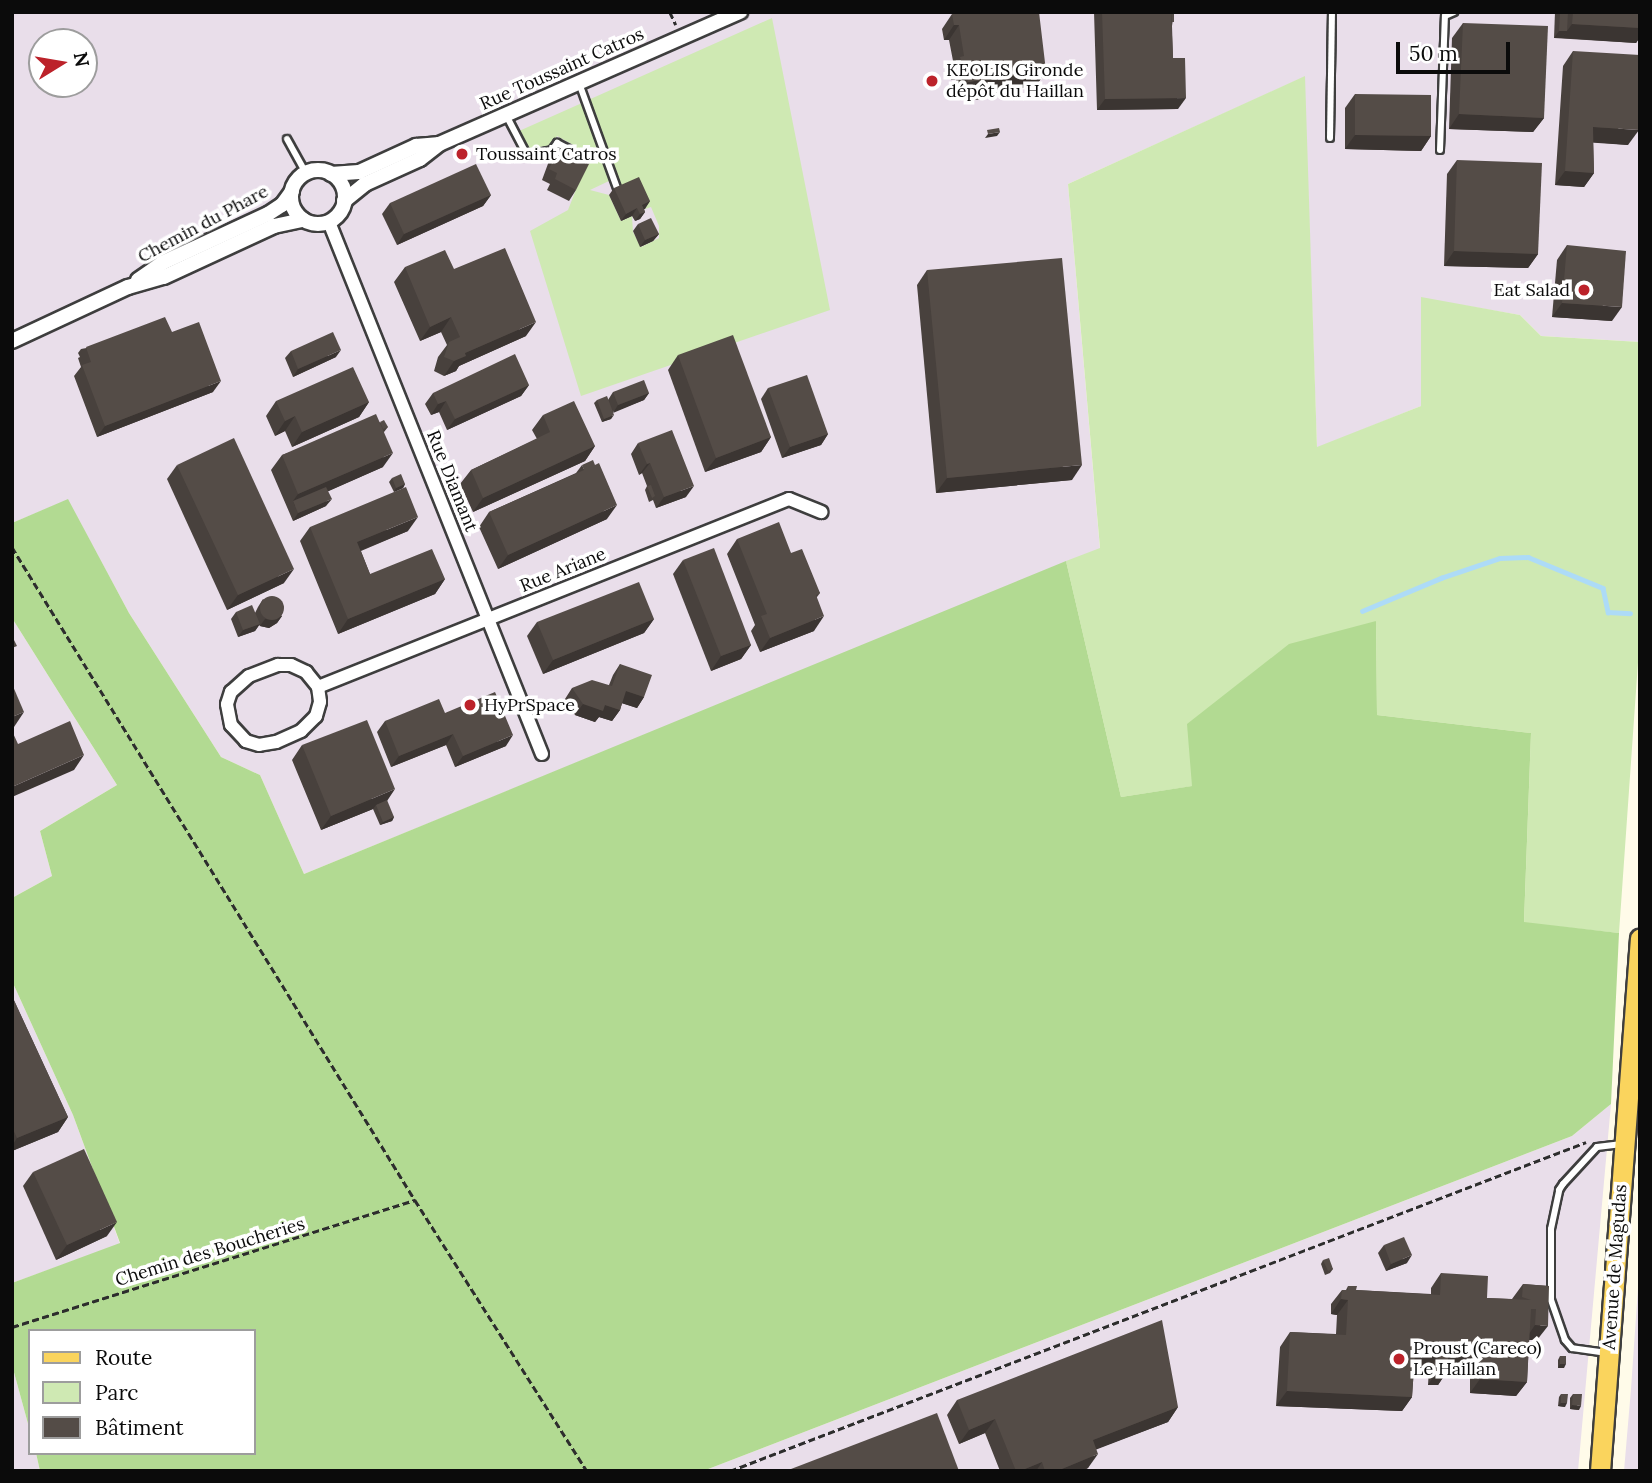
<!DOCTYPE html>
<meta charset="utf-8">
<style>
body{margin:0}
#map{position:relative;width:1652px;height:1483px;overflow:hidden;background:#fffbe9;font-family:Lora,serif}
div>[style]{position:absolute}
.industrial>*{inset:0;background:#e9deea}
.green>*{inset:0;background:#cfe9b3}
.forest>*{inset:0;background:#b2da92}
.stream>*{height:4.5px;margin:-2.25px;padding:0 2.25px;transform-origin:2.25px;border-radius:2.25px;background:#addbf7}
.path>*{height:2.5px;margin-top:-1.25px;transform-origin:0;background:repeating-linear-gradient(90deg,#2d2d2d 0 7px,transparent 0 10.5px)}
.roads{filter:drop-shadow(2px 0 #3e3e3e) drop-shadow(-2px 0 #3e3e3e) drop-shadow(0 2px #3e3e3e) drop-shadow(0 -2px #3e3e3e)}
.service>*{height:6px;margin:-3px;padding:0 3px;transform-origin:3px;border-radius:3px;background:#fff}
.minor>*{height:12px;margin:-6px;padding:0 6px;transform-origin:6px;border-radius:6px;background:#fff}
.tertiary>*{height:14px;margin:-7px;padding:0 7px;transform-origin:7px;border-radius:7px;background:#fff}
.tertiary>.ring{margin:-7px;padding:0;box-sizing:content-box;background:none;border:14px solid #fff;border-radius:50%}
.primary>*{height:19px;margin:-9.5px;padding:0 9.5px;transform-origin:9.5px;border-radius:9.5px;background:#fad45d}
.wall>*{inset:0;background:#48413d}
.shaded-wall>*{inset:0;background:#3b3532}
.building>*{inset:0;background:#544c47}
.round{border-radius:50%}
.dots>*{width:19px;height:19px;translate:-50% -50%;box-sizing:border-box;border:4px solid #fff;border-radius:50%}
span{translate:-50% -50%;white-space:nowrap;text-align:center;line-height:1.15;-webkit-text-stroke:7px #fff;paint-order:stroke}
.street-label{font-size:18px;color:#0b0b0b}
.poi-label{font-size:18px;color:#0b0b0b}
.left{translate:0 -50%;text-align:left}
.right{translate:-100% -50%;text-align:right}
.frame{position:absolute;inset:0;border:14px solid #0b0b0b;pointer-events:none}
.legend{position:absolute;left:28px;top:1329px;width:228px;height:126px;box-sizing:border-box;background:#fff;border:2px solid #9d9d9d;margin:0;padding:9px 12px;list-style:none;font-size:21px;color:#0b0b0b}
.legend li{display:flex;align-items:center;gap:14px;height:35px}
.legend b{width:35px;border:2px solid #9d9d9d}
.north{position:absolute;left:28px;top:28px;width:70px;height:70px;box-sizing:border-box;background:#fff;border:2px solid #9d9d9d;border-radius:50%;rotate:79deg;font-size:19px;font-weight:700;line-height:28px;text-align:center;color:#0b0b0b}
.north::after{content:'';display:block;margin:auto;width:24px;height:32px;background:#bc222a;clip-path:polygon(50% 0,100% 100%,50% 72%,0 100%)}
.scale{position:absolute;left:1396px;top:42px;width:114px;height:32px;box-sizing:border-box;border:4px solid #0b0b0b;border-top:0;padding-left:9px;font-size:21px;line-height:24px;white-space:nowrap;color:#0b0b0b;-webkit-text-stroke:5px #fff;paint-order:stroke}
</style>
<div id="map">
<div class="industrial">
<i style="clip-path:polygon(evenodd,12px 12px,1640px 12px,1640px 342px,1541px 336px,1520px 315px,1421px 298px,1421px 406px,1317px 448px,1304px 77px,1068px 184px,1100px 549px,304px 874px,260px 775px,221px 757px,129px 613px,68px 500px,12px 523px,12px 12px,42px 42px,84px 42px,84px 84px,42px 84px,42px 42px)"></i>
<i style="clip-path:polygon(12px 618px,117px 785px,40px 831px,52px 876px,12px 898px)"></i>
<i style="clip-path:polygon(12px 981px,73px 1115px,120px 1244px,12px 1283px)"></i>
<i style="clip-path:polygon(1611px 1104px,1578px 1471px,703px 1471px,1572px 1136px)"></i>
<i style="clip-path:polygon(1640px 1259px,1640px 1471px,1624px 1471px,1631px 1389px)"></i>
<i style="clip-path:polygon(12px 1365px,30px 1431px,30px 1453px,36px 1453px,40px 1471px,12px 1471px)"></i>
</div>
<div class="green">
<i style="clip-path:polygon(772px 18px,830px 310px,581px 396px,530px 231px,568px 210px,584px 169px,569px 161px,575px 146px,557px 136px,552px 145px,528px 149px,519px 131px,582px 103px,609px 181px,590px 190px,609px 195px,621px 221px,632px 216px,633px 232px,641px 247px,659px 238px,659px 226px,651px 207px,645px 209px,618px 191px,586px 101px)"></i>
<i style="clip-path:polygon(1305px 76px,1317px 447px,1421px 406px,1421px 297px,1520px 315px,1541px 336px,1640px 342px,1640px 634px,1619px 933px,1524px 923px,1531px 733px,1377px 715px,1376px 621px,1193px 786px,1121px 797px,1066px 561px,1100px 548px,1068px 184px)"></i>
</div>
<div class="forest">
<i style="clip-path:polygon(68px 499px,129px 613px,221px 757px,260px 775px,304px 874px,1066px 561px,1121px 797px,1192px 786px,1187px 724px,1289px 644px,1376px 621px,1377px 715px,1531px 733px,1524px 922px,1619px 933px,1611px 1104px,1572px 1136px,703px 1471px,40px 1471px,36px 1453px,254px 1453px,254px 1331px,30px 1331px,30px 1431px,12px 1365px,12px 1283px,120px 1243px,73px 1115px,12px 981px,12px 898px,52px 876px,40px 831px,117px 785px,12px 618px,12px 523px)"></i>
</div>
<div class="stream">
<i style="left:1362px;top:611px;width:86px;rotate:-22.7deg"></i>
<i style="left:1441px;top:578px;width:62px;rotate:-18.7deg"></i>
<i style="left:1500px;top:558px;width:28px;rotate:-2deg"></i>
<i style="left:1528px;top:557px;width:81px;rotate:22.5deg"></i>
<i style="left:1603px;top:588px;width:25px;rotate:78deg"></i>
<i style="left:1608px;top:612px;width:22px;rotate:3deg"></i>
</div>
<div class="path">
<i style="left:670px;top:12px;width:14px;rotate:65deg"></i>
<i style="left:12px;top:547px;width:767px;rotate:58.32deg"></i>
<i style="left:415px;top:1200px;width:321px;rotate:57.6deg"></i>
<i style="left:12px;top:1327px;width:423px;rotate:-17.5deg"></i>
<i style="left:730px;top:1471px;width:917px;rotate:-21.02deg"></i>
</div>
<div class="roads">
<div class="service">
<i style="left:579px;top:83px;width:115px;rotate:70.1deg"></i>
<i style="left:506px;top:115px;width:45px;rotate:62.3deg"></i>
<i style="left:527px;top:155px;width:25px;rotate:-11deg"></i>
<i style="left:552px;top:150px;width:9px;rotate:-54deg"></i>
<i style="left:557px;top:143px;width:13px;rotate:27deg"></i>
<i style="left:1330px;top:138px;width:126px;rotate:-89.1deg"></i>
<i style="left:287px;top:139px;width:39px;rotate:61deg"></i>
<i style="left:1440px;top:150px;width:134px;rotate:-87.9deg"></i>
<i style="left:1445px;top:16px;width:10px;rotate:-24deg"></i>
<i style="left:1607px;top:1353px;width:35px;rotate:-172deg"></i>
<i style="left:1572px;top:1348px;width:11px;rotate:-131deg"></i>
<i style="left:1565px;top:1340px;width:42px;rotate:-109.3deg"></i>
<i style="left:1551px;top:1300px;width:71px;rotate:-90deg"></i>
<i style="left:1551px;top:1229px;width:40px;rotate:-78deg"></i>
<i style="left:1559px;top:1190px;width:7px;rotate:-56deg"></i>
<i style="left:1563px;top:1184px;width:50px;rotate:-47.4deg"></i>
<i style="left:1597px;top:1147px;width:25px;rotate:-7deg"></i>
</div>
<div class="minor">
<i style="left:329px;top:222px;width:573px;rotate:68.18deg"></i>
<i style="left:318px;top:687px;width:15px;rotate:82deg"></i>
<i style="left:320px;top:702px;width:15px;rotate:106deg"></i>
<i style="left:316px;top:716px;width:21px;rotate:135deg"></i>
<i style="left:301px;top:731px;width:27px;rotate:156deg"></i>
<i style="left:276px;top:742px;width:17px;rotate:170deg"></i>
<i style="left:259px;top:745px;width:14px;rotate:-163deg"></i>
<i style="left:246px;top:741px;width:22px;rotate:-133deg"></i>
<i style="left:231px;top:725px;width:21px;rotate:-101deg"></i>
<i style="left:227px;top:704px;width:13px;rotate:-72deg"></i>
<i style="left:231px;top:692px;width:24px;rotate:-42deg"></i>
<i style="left:249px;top:676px;width:31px;rotate:-21deg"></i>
<i style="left:278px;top:665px;width:13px"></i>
<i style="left:291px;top:665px;width:17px;rotate:25deg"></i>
<i style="left:306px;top:672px;width:19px;rotate:51deg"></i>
<i style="left:318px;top:687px;width:507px;rotate:-21.76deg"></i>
<i style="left:789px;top:499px;width:35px;rotate:22deg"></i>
</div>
<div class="tertiary">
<i class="ring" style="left:291px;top:170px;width:40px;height:40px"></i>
<i style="left:331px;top:174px;width:28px;rotate:-4deg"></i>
<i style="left:359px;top:172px;width:63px;rotate:-24.5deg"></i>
<i style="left:416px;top:146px;width:21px;rotate:-5deg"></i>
<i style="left:344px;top:201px;width:27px;rotate:-39deg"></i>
<i style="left:365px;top:184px;width:60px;rotate:-24.4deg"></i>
<i style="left:420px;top:159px;width:24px;rotate:-38deg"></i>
<i style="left:439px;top:144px;width:329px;rotate:-23.7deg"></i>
<i style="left:138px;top:280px;width:29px;rotate:-35deg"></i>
<i style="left:162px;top:263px;width:117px;rotate:-24.8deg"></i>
<i style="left:268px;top:214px;width:17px;rotate:-33deg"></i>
<i style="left:282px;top:205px;width:17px;rotate:-54deg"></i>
<i style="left:12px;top:341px;width:128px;rotate:-25deg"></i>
<i style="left:128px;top:287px;width:37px;rotate:-16deg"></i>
<i style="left:164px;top:277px;width:121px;rotate:-24.9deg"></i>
<i style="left:274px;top:226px;width:30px;rotate:-12deg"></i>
</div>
<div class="primary">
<i style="left:1600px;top:1471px;width:534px;rotate:-85.71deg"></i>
</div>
</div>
<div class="wall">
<i style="clip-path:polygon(1094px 12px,1174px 12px,1172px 26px,1173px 58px,1178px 109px,1097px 110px)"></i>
<i style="clip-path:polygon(1555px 12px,1640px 12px,1640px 37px,1636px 43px,1554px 38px)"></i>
<i style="clip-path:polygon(952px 14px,1046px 71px,1036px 86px,1006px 90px,1006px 92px,1004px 96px,973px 100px,971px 95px,958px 97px,956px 79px,951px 80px,950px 72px,954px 66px,949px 40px,944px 40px,942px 29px)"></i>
<i style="clip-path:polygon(1463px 23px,1544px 118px,1533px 132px,1449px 129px,1452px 38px)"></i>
<i style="clip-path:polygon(1573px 51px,1628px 145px,1593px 142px,1594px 173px,1584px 187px,1555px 185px,1563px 66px)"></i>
<i style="clip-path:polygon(1355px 94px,1431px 136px,1421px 151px,1345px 149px,1345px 108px)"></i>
<i style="clip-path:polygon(557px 150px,576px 190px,569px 201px,547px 190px,550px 184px,542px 180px,549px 161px)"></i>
<i style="clip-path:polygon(1457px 160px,1538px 254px,1528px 268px,1444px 266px,1447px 174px)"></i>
<i style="clip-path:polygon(614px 188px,650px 201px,644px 209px,645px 212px,640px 219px,635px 221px,632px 216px,621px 221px,609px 195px)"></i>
<i style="clip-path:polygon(491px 195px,483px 206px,397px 245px,382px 214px,390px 203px)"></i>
<i style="clip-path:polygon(638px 224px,659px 234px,653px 241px,640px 247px,633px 231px)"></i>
<i style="clip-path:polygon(1567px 245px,1612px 321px,1552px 317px,1557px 260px)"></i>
<i style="clip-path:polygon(405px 267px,454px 269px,526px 336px,459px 366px,456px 371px,444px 376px,434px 371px,438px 357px,447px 345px,441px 332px,420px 341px,394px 282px)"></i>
<i style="clip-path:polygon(927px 270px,1072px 480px,936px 493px,917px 285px)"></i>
<i style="clip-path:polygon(172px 332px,213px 392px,97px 437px,74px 376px,81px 367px,78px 358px,80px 357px,78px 353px,81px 349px)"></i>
<i style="clip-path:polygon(291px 351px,336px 357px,293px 377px,285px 358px)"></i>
<i style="clip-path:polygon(678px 355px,771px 437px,761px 452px,705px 472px,668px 370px)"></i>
<i style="clip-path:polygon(529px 385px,521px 396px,447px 430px,439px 412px,431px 415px,425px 404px,433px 393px)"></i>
<i style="clip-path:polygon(768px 388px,828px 434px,821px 445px,782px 458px,761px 399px)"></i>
<i style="clip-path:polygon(613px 392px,649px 393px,644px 400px,613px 412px,611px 419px,602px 422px,594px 403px,597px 400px,608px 400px)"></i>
<i style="clip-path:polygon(276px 401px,369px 402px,359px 417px,292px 447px,285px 431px,275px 436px,266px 416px)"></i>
<i style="clip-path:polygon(543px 415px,595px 446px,585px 461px,473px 512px,460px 484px,471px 470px,537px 439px,532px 430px)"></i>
<i style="clip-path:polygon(379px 422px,388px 427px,384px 432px,383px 467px,328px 491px,326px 506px,293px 521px,271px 470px,282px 455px)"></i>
<i style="clip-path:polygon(638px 443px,686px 497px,656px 508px,653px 500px,649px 502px,645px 490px,647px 486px,642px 473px,639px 475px,631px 454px)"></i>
<i style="clip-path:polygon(177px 465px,284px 583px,227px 610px,167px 479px)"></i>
<i style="clip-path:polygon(582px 465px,607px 519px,498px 569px,479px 527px,489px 512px,576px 473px)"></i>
<i style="clip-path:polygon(392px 478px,405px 484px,403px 488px,394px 492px,389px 482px)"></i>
<i style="clip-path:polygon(310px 527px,408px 531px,361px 551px,370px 574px,445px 579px,435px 594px,338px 634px,300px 541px)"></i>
<i style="clip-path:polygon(737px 539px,791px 553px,820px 593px,817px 597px,814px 631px,760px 652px,751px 631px,755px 625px,727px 554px)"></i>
<i style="clip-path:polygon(683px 560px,751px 645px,741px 659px,711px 671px,673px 574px)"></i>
<i style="clip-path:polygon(263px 599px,282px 616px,277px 623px,269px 628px,260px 626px,259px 625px,255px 631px,238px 637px,231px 619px,236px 612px,255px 613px,258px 607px)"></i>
<i style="clip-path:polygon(654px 619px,644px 633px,543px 674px,527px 636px,537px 622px)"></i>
<i style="clip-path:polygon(620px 664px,644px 697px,637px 708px,622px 703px,620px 710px,612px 721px,599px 717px,595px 722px,575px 715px,565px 699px,572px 688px,609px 685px,613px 675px)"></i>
<i style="clip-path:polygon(445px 713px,506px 746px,455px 767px,446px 745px,391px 767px,377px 732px,385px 721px)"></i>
<i style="clip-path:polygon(302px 745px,394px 817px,392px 821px,380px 825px,373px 809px,321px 830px,292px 760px)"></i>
<i style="clip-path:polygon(12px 996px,68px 1117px,58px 1132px,12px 1151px)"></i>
<i style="clip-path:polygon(33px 1172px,107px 1236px,56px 1260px,23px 1186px)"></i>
<i style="clip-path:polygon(1384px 1245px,1407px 1263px,1386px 1271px,1378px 1253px)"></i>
<i style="clip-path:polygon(1323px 1260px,1333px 1269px,1330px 1273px,1325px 1275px,1321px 1264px)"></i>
<i style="clip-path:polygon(1441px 1273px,1487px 1298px,1512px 1299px,1523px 1284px,1549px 1286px,1537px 1340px,1529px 1340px,1527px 1382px,1516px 1396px,1470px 1393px,1470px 1371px,1448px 1370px,1438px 1385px,1428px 1385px,1429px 1369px,1414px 1368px,1412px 1397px,1402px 1411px,1276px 1406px,1280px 1347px,1290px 1332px,1336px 1334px,1337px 1315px,1331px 1314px,1331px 1304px,1342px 1290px,1346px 1290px,1348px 1286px,1356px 1290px,1431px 1294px,1431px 1288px)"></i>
<i style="clip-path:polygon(1560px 1356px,1564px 1368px,1558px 1368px,1558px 1360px)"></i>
<i style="clip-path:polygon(1561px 1394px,1565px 1407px,1558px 1406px,1559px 1397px)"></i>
<i style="clip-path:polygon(1573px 1394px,1579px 1410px,1570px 1409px,1570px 1398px)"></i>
<i style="clip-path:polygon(957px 1400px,1178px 1407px,1168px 1422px,1096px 1449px,1088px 1468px,1082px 1471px,1000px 1471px,985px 1433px,959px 1444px,947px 1415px)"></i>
</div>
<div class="shaded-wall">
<i style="clip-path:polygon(1572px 24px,1640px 28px,1640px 37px,1636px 43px,1562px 38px)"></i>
<i style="clip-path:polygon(954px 25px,959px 25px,949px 40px,944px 40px)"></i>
<i style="clip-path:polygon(1559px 31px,1567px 31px,1562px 38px,1554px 38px)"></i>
<i style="clip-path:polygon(962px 65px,966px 65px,956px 79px,951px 80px)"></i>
<i style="clip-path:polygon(1046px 71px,1036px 86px,975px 94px,974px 91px,971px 95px,958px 97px,968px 82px)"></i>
<i style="clip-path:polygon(1006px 92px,1004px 96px,973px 100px,975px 97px)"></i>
<i style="clip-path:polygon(1186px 98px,1178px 109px,1097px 110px,1105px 99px)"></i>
<i style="clip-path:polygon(1459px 114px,1544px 118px,1533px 132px,1449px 129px)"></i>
<i style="clip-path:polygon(1593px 127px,1639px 130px,1628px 145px,1583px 142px)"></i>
<i style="clip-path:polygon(1000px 132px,997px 136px,985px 138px,988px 134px)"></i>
<i style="clip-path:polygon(1355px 135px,1431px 136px,1421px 151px,1345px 149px)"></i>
<i style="clip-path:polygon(1565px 171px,1594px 173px,1584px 187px,1555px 185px)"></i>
<i style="clip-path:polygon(491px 195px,483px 206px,397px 245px,404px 234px)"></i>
<i style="clip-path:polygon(650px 201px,645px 209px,639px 211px,642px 205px)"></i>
<i style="clip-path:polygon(637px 208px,632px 216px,621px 221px,626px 214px)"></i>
<i style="clip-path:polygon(645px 212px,640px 219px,635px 221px,640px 214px)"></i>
<i style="clip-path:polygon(659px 234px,653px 241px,640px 247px,645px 240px)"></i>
<i style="clip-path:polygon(1454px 251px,1538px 254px,1528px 268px,1444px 266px)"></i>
<i style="clip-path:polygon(1562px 303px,1622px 307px,1612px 321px,1552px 317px)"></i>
<i style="clip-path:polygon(451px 317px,441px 332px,420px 341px,430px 327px)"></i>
<i style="clip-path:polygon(536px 322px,526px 336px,459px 366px,456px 371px,444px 376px,454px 361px,465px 353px)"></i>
<i style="clip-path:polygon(341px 350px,336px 357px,293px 377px,298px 369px)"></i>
<i style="clip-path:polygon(221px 381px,213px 392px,97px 437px,105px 426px)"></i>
<i style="clip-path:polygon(529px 385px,521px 396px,447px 430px,455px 419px)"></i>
<i style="clip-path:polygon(649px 393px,644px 400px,613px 413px,618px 405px)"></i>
<i style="clip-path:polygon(446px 401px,439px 412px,431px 415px,438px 404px)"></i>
<i style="clip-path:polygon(369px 402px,359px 417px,292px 447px,302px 432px)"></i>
<i style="clip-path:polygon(614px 415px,611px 419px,602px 422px,604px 419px)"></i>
<i style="clip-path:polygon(295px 416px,285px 431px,275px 436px,285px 421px)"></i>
<i style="clip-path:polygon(828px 434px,821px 445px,782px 458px,790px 447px)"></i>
<i style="clip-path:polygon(771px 437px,761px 452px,705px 472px,716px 458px)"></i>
<i style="clip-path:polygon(595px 446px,585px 461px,473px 512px,483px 498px)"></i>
<i style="clip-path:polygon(393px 453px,383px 467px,295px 506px,293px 501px,298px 494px)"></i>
<i style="clip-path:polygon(650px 463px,642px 473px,639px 475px,647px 464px)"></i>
<i style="clip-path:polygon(1082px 465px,1072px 480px,936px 493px,947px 478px)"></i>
<i style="clip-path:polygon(405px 484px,403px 488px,394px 492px,396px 488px)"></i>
<i style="clip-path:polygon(694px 486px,686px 497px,656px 508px,664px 497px)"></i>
<i style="clip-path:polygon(332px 499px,326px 506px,293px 521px,298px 513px)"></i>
<i style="clip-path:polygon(617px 505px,607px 519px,498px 569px,508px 555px)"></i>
<i style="clip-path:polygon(418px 517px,408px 531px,347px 556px,357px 542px)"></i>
<i style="clip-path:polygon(294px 569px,284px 583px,227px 610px,238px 595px)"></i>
<i style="clip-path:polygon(445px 579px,435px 594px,338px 634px,348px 619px)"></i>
<i style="clip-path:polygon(282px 616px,277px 623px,269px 628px,260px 626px,265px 619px)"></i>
<i style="clip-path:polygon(824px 616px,814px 631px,760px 652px,770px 638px)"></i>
<i style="clip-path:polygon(654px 619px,644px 633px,543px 674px,553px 660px)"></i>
<i style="clip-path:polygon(260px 624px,255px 631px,238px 637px,243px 630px)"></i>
<i style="clip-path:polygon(751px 645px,741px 659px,711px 671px,721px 656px)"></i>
<i style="clip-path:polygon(626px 691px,644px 697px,637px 708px,618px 702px)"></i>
<i style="clip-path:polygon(583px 704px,605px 705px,620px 710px,612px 721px,599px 717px,595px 722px,575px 715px)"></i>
<i style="clip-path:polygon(24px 712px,14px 727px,12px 727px,12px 717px)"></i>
<i style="clip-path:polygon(453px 734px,446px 745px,391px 767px,399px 756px)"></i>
<i style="clip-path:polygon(513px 735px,506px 746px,455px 767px,463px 756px)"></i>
<i style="clip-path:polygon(84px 755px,74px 770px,12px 797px,12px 787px)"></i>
<i style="clip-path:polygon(395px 789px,385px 804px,376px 805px,373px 809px,321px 830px,331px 816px)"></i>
<i style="clip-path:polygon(394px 817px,392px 821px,380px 825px,383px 822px)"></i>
<i style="clip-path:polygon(68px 1117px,58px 1132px,12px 1151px,12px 1146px,17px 1138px)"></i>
<i style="clip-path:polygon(117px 1222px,107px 1236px,56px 1260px,67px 1245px)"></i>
<i style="clip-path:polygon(1412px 1255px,1407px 1263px,1386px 1271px,1391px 1264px)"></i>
<i style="clip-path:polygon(1341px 1299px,1348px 1300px,1337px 1315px,1331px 1314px)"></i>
<i style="clip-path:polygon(1535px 1325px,1548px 1326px,1537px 1340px,1525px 1340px)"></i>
<i style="clip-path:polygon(1415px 1353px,1439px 1355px,1429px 1369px,1405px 1368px)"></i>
<i style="clip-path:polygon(1448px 1355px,1480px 1357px,1470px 1371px,1438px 1370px)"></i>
<i style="clip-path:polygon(1560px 1364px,1566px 1364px,1564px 1368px,1558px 1368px)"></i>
<i style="clip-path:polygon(1438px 1370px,1448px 1370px,1438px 1385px,1428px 1385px)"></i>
<i style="clip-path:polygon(1480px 1379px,1527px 1382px,1516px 1396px,1470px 1393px)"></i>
<i style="clip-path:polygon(1287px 1391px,1412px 1397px,1402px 1411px,1276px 1406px)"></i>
<i style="clip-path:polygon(1561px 1403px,1567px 1403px,1565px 1407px,1558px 1406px)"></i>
<i style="clip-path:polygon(1572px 1405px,1581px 1406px,1579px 1410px,1570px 1409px)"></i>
<i style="clip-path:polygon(1178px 1407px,1168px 1422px,1082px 1455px,1093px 1440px)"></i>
<i style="clip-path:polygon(995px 1419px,985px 1433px,959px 1444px,969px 1430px)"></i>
<i style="clip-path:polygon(1098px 1454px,1088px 1468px,1082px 1471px,1057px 1471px)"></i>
<i style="clip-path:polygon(1042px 1462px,1036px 1471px,1020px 1471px)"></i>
</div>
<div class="building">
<i style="clip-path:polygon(969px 12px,1039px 12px,1046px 71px,968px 82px,966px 65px,962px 65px,960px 57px,964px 56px,959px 25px,954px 25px,952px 14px)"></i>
<i style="clip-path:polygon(1102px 12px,1171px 12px,1173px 58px,1185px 58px,1186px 98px,1105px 99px)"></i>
<i style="clip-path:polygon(1171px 12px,1174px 12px,1174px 22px,1172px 22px)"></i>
<i style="clip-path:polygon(1560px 12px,1568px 12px,1567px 31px,1559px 31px)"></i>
<i style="clip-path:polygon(1573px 12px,1640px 12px,1640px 28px,1572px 24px)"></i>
<i style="clip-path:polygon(1463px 23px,1548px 26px,1544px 118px,1459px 114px)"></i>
<i style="clip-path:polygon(1573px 51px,1640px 55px,1640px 117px,1639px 130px,1593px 127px,1594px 173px,1565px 171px)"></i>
<i style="clip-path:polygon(1005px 87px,1006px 92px,975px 97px,974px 91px)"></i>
<i style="clip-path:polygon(1355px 94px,1431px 95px,1431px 136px,1355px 135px)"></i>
<i style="clip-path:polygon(999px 128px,1000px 132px,988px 134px,987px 130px)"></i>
<i style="clip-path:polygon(568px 145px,592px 158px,576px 190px,555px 179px,557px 173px,549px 169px,557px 150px)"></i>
<i style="clip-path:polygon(1457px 160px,1542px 163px,1538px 254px,1454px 251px)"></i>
<i style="clip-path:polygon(476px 164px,491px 195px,404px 234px,390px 203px)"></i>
<i style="clip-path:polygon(639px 177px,650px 201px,642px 205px,645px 212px,640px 214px,637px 208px,626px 214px,614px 188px)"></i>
<i style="clip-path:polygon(651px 218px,659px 234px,645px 240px,638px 224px)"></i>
<i style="clip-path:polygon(1567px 245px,1626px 251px,1622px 307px,1562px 303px)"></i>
<i style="clip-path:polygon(505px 248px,536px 322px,465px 353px,466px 356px,454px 361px,444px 357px,449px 342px,460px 337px,451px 317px,430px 327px,405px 267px,445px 250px,454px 269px)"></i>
<i style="clip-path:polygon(1062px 258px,1082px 465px,947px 478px,927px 270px)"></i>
<i style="clip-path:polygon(165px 317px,172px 332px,199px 322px,221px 381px,105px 426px,82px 365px,91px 362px,86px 347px)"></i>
<i style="clip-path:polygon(333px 332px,341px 350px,298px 369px,291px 351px)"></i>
<i style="clip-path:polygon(733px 335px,771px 437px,716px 458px,678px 355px)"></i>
<i style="clip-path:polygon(515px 354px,529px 385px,455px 419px,446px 401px,438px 404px,433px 393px)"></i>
<i style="clip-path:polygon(353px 367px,369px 402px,302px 432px,295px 416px,285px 421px,276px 401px)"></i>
<i style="clip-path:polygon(807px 375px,828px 434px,790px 447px,768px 388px)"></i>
<i style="clip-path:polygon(644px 380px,649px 393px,618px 405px,613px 392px)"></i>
<i style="clip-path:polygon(607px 396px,614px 415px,604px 419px,597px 400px)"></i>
<i style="clip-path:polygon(574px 401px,595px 446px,483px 498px,471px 470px,550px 432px,543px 415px)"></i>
<i style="clip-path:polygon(376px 414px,393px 453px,298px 494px,282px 455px)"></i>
<i style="clip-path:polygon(384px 420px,388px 427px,383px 429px,380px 422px)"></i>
<i style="clip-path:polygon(672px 430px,694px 486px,664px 497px,650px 463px,647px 464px,638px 443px)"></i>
<i style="clip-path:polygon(234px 438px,294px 569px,238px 595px,177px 465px)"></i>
<i style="clip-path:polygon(593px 460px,595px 465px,599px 463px,617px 505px,508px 555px,489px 512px,584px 470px,582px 465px)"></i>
<i style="clip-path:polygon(401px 474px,405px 484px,396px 488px,392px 478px)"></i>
<i style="clip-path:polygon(651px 485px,655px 496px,652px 498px,647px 486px)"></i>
<i style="clip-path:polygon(326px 487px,332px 499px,298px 513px,293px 501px)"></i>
<i style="clip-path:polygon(406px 487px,418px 517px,357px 542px,370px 574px,432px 549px,445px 579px,348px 619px,310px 527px)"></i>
<i style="clip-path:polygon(779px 522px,791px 553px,802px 549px,820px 593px,816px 595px,824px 616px,770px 638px,761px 616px,767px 614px,737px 539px)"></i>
<i style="clip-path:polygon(714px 548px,751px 645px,721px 656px,683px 560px)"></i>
<i style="clip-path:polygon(639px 582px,654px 619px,553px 660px,537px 622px)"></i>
<i class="round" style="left:260px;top:596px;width:24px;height:24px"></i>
<i style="clip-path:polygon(252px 605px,260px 624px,243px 630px,236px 612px)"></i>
<i style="clip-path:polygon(12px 636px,17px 646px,12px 648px)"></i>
<i style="clip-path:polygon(620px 664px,652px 675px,644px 697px,626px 691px,620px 710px,605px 705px,603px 711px,583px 704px,572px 688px,592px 680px,612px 686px)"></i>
<i style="clip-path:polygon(12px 684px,24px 712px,12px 717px)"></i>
<i style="clip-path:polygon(495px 692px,513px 735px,463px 756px,453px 734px,399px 756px,385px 721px,439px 699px,445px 713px)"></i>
<i style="clip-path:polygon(367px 720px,395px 789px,331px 816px,302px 745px)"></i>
<i style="clip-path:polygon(70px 721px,84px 755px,12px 787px,12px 731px,18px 744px)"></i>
<i style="clip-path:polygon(387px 800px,394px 817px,383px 822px,376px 805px)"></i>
<i style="clip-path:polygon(12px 996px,68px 1117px,17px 1138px,12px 1127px)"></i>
<i style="clip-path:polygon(84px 1149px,117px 1222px,67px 1245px,33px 1172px)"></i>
<i style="clip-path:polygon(1404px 1237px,1412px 1255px,1391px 1264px,1384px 1245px)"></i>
<i style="clip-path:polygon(1329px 1258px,1333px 1269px,1328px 1271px,1323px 1260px)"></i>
<i style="clip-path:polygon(1441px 1273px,1488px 1276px,1487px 1298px,1531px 1300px,1522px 1297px,1523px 1284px,1549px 1286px,1548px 1326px,1535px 1325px,1536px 1309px,1531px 1309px,1527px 1382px,1480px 1379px,1480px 1357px,1448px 1355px,1448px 1370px,1438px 1370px,1439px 1355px,1415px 1353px,1412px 1397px,1287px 1391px,1290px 1332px,1346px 1335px,1348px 1300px,1341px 1299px,1342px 1290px,1348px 1290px,1348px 1286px,1357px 1286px,1356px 1290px,1440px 1295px)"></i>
<i style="clip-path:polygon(1162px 1320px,1178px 1407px,1093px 1440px,1098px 1454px,1057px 1471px,1045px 1471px,1042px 1462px,1020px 1471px,1016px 1471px,995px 1419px,969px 1430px,957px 1400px)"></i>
<i style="clip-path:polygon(1560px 1356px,1566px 1356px,1566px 1364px,1560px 1364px)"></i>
<i style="clip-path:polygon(1561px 1394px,1568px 1394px,1567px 1403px,1561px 1403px)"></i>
<i style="clip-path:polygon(1573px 1394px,1582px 1394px,1581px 1406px,1572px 1405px)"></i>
<i style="clip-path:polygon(937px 1413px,959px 1471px,792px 1471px,791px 1469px)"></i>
</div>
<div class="dots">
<i style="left:932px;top:81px;background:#bc222a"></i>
<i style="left:462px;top:154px;background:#bc222a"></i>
<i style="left:1584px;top:290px;background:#bc222a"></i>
<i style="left:470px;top:705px;background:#bc222a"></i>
<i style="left:1399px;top:1359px;background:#bc222a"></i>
</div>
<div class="street-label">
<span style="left:562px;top:69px;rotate:-24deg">Rue Toussaint Catros</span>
<span style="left:203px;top:224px;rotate:-28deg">Chemin du Phare</span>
<span style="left:452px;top:481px;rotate:68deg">Rue Diamant</span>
<span style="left:563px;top:570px;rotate:-22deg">Rue Ariane</span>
<span style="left:210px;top:1252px;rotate:-17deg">Chemin des Boucheries</span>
<span style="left:1615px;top:1267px;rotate:-86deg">Avenue de Magudas</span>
</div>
<div class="poi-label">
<span class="left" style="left:946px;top:81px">KEOLIS Gironde<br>dépôt du Haillan</span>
<span class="left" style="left:476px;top:154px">Toussaint Catros</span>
<span class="right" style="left:1570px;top:290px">Eat Salad</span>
<span class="left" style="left:484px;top:705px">HyPrSpace</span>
<span class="left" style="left:1413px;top:1359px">Proust (Careco)<br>Le Haillan</span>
</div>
<div class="frame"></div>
<ul class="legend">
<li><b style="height:9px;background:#fad45d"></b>Route</li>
<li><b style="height:19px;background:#cfe9b3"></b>Parc</li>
<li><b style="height:19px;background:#544c47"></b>Bâtiment</li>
</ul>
<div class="north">N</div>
<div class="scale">50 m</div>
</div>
